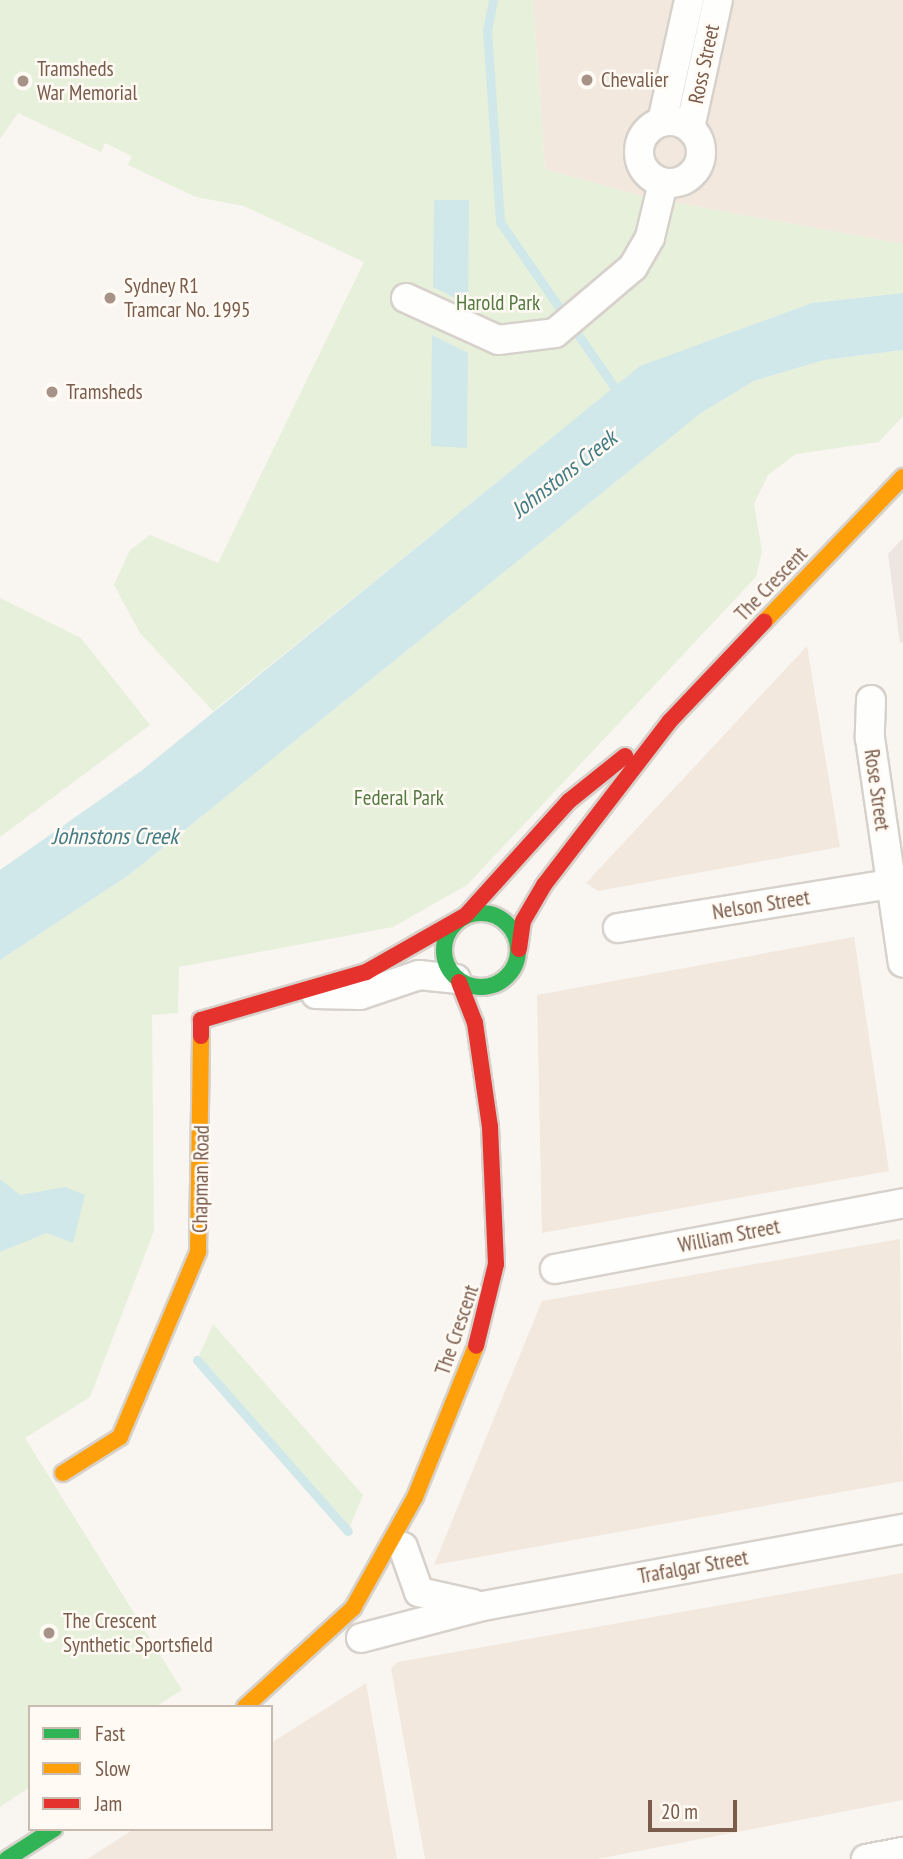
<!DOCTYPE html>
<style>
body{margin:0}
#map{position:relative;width:903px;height:1859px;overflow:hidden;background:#f9f5f0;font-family:"PT Sans Narrow",sans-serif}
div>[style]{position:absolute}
.residential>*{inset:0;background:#f2e8de}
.industrial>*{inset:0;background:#ede5e0}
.green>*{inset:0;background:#e7f0db}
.water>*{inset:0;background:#d0e8ea}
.stream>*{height:9px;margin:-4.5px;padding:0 4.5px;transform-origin:4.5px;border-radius:4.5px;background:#d0e8ea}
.roads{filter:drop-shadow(2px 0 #d7d1cb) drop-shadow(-2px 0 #d7d1cb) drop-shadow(0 2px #d7d1cb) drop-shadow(0 -2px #d7d1cb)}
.street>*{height:28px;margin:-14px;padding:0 14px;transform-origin:14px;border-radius:14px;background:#fefefd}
.street>.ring{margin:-14px;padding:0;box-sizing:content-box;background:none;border:28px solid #fefefd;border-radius:50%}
.fast>*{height:16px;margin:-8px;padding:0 8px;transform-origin:8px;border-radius:8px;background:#30b455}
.fast>.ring{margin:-8px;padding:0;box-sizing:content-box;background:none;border:16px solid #30b455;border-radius:50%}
.slow>*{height:16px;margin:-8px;padding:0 8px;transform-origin:8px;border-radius:8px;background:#ff9f0a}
.jam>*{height:16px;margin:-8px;padding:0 8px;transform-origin:8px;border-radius:8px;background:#e5322d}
.dots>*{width:19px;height:19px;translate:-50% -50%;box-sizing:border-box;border:4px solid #fffaf3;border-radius:50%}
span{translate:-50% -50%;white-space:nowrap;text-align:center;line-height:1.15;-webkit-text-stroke:5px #fffaf3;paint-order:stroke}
.street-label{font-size:21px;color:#7a5c4d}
.poi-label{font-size:21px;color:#7a5c4d}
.left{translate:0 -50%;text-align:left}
.park-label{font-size:21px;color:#537a41}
.water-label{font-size:23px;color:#437c86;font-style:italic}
.legend{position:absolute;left:28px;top:1705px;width:245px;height:126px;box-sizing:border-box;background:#fffaf3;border:2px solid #cabbb1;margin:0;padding:9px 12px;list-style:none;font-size:21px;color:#7a5c4d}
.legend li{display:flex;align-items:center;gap:14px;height:35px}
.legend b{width:35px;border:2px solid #cabbb1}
.scale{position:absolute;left:648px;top:1800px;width:89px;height:32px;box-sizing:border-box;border:4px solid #7a5c4d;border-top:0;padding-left:9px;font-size:21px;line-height:24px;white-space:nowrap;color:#7a5c4d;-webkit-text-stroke:5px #fffaf3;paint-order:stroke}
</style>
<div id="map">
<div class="residential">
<i style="clip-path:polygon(533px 0,903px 0,903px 244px,645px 197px,545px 169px)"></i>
<i style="clip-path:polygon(807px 646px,840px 847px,598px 891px,586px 883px)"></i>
<i style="clip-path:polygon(854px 937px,889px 1171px,542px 1233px,537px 995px)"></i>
<i style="clip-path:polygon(900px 1239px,903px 1481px,434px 1565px,542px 1301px)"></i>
<i style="clip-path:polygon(903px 1573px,903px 1800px,597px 1859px,425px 1859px,391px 1668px,398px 1662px)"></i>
<i style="clip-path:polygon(366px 1683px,397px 1859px,87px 1859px,134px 1829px,271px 1829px,271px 1743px)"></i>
</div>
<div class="industrial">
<i style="clip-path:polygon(903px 538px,903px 642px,900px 643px,888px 554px)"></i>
</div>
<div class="green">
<i style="clip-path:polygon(0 0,533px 0,545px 169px,645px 197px,903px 244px,903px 293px,812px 303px,641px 366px,213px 711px,140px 633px,114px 585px,130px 550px,150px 535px,218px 563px,364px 262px,244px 206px,196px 197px,128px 165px,132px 156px,105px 143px,101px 152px,18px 113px,0 139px)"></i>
<i style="clip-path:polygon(903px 350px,903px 416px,879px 442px,796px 454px,768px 475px,754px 504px,762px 551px,756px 577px,467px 885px,393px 927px,179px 967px,178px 1013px,152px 1015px,154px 1231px,90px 1397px,25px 1438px,182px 1690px,155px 1707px,30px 1707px,30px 1787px,0 1807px,0 960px,129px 875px,701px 413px,754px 381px,824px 360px)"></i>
<i style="clip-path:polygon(0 598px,81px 638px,150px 725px,0 837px)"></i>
<i style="clip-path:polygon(213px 1324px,363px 1495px,346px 1536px,196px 1363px)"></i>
</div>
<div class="water">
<i style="clip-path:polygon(434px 200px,469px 200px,468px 304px,433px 287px)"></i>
<i style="clip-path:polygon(903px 293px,903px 350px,824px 360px,754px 381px,701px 413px,129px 875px,0 960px,0 870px,141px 771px,640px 366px,812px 303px)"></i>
<i style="clip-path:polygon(432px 335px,468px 353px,467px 448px,431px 446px)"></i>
<i style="clip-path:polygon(0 1179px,20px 1195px,65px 1187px,85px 1195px,73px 1243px,47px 1233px,0 1252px)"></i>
</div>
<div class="stream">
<i style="left:493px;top:0;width:31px;rotate:101deg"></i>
<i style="left:487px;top:30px;width:192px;rotate:86.1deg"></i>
<i style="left:500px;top:222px;width:213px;rotate:55.3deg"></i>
<i style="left:197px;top:1360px;width:228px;rotate:48.6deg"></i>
</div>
<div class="roads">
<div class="street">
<i class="ring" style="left:639px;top:121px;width:34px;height:34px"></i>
<i style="left:662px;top:122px;width:125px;rotate:-77.5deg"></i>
<i style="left:690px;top:128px;width:131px;rotate:-77.7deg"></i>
<i style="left:406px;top:298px;width:101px;rotate:24.5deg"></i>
<i style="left:498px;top:340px;width:57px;rotate:-7deg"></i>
<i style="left:555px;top:333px;width:102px;rotate:-40.2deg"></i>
<i style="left:633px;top:267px;width:34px;rotate:-60deg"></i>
<i style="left:650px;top:237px;width:56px;rotate:-76.5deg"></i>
<i style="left:871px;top:700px;width:38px;rotate:92deg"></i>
<i style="left:870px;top:738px;width:227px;rotate:81.7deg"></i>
<i style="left:618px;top:928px;width:289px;rotate:-9.2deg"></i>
<i style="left:316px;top:994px;width:44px;rotate:1.3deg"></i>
<i style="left:360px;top:995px;width:62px;rotate:-18.7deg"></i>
<i style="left:419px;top:975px;width:37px;rotate:6deg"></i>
<i style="left:555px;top:1269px;width:354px;rotate:-10.7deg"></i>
<i style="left:403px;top:1547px;width:48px;rotate:70.4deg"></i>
<i style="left:419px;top:1592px;width:55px;rotate:12.5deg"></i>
<i style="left:361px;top:1638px;width:126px;rotate:-14.7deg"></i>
<i style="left:483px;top:1606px;width:427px;rotate:-10.4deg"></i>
<i style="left:866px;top:1859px;width:38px;rotate:-11deg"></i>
</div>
<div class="fast">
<i class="ring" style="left:444px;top:913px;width:58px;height:58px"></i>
<i style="left:7px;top:1859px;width:56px;rotate:-32.6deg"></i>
</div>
<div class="slow">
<i style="left:764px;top:622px;width:201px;rotate:-46.2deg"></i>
<i style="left:63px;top:1473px;width:67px;rotate:-32.3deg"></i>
<i style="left:120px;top:1437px;width:201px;rotate:-67.1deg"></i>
<i style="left:198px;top:1252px;width:216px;rotate:-89.2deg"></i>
<i style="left:245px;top:1707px;width:147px;rotate:-42.5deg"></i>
<i style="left:353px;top:1608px;width:127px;rotate:-60.8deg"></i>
<i style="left:415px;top:1497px;width:163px;rotate:-68deg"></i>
</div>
<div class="jam">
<i style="left:466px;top:915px;width:154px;rotate:-47.9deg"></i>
<i style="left:569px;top:801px;width:72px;rotate:-38.8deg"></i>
<i style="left:519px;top:949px;width:28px;rotate:-82deg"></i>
<i style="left:523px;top:921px;width:42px;rotate:-59.7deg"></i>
<i style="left:544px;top:885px;width:207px;rotate:-52.5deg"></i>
<i style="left:670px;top:721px;width:137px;rotate:-46.5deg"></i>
<i style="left:459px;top:982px;width:44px;rotate:68.7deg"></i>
<i style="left:475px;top:1023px;width:105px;rotate:81.8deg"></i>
<i style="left:490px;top:1127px;width:137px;rotate:87.5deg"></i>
<i style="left:496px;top:1264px;width:84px;rotate:103.7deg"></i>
<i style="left:201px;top:1036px;width:16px;rotate:-90deg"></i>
<i style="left:201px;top:1020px;width:172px;rotate:-16.2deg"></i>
<i style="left:366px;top:972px;width:112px;rotate:-29.6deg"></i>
</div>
</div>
<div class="dots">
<i style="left:587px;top:80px;background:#a69286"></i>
<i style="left:23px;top:81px;background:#a69286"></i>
<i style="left:110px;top:298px;background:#a69286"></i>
<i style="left:52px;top:392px;background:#a69286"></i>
<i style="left:49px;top:1633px;background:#a69286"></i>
</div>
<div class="street-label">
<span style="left:704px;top:64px;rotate:-78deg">Ross Street</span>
<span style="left:771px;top:584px;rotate:-46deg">The Crescent</span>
<span style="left:877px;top:790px;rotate:82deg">Rose Street</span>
<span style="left:761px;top:905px;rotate:-9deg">Nelson Street</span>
<span style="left:201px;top:1179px;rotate:-89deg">Chapman Road</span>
<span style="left:729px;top:1236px;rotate:-11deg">William Street</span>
<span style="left:457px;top:1330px;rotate:-71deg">The Crescent</span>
<span style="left:693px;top:1567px;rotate:-10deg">Trafalgar Street</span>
</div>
<div class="poi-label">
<span class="left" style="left:37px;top:81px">Tramsheds<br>War Memorial</span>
<span class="left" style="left:601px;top:80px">Chevalier</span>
<span class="left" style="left:124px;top:298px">Sydney R1<br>Tramcar No. 1995</span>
<span class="left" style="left:66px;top:392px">Tramsheds</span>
<span class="left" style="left:63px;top:1633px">The Crescent<br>Synthetic Sportsfield</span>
</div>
<div class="park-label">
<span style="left:498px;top:303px">Harold Park</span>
<span style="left:399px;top:798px">Federal Park</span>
</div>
<div class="water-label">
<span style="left:564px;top:474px;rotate:-38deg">Johnstons Creek</span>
<span style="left:115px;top:836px">Johnstons Creek</span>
</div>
<ul class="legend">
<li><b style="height:9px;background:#30b455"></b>Fast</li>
<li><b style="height:9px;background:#ff9f0a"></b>Slow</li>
<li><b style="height:9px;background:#e5322d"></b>Jam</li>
</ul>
<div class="scale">20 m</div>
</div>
